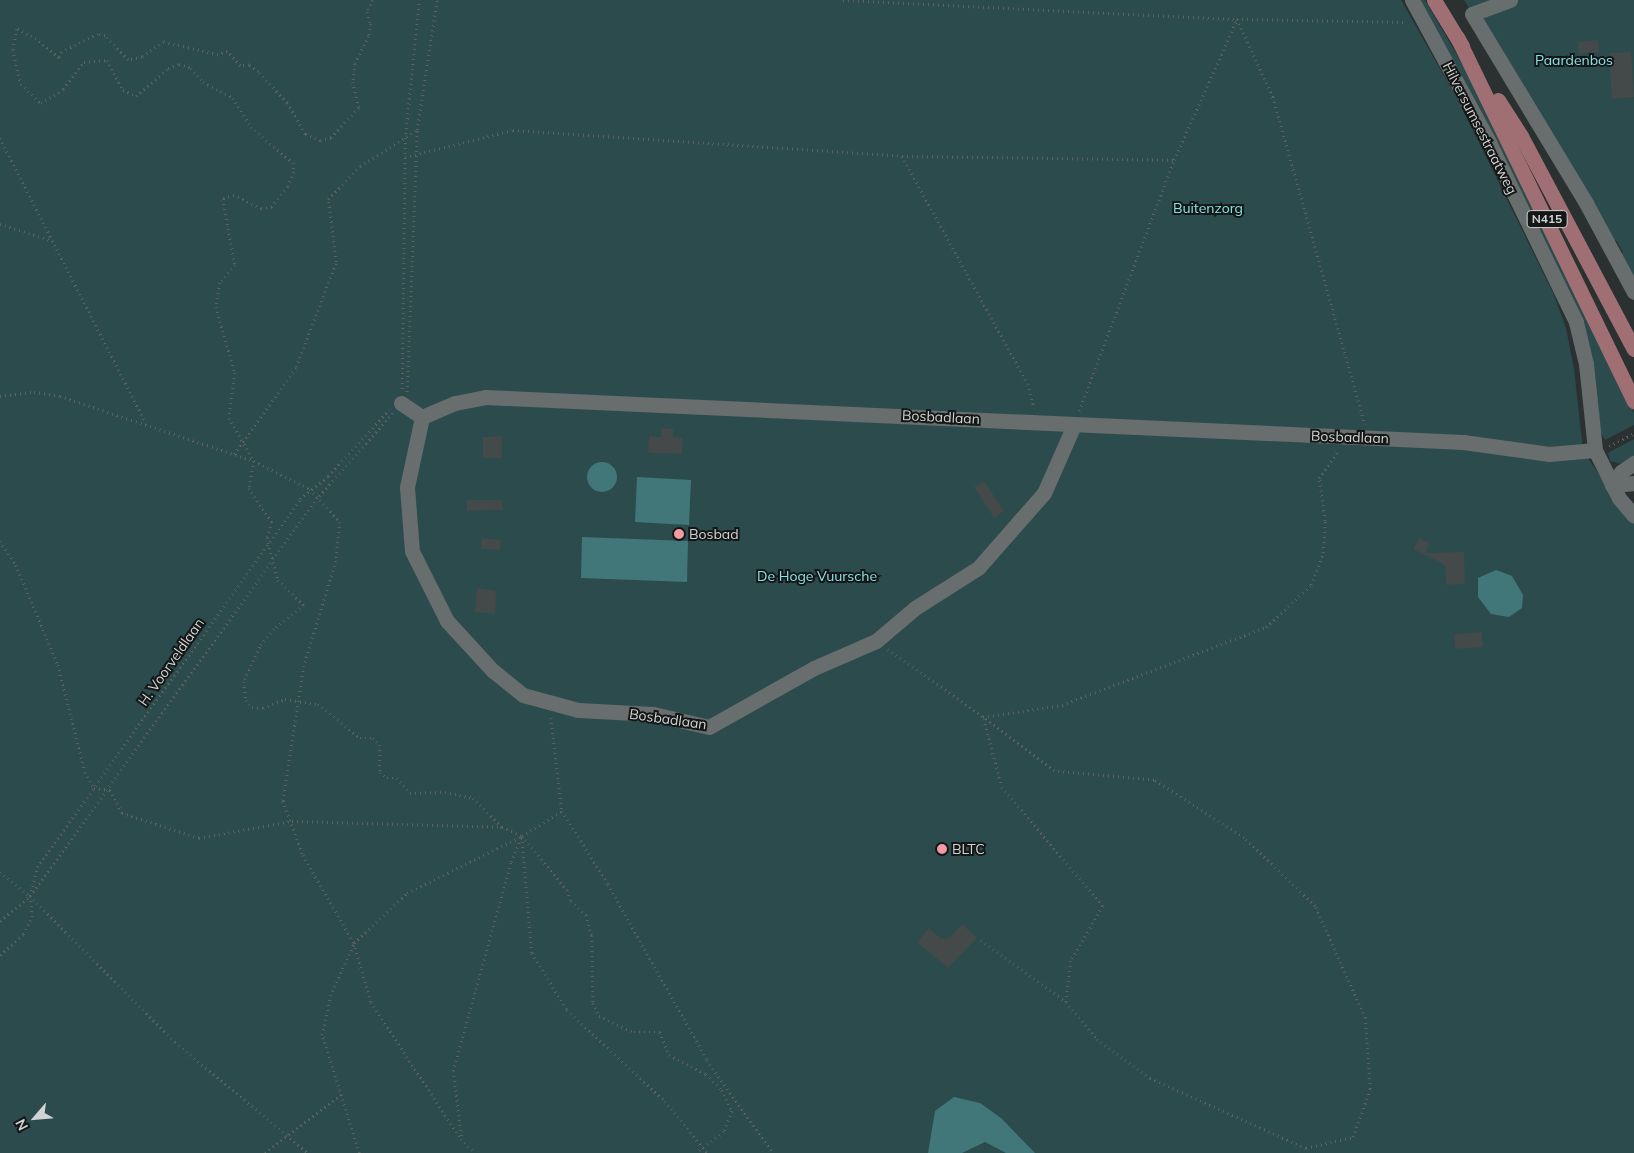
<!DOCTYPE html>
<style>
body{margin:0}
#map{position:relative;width:1634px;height:1153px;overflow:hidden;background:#2b3030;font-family:Mulish,sans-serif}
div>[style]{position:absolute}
.green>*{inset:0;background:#2c4b4d}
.water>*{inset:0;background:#42777a}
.round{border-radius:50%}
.building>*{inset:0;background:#444949}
.path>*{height:2.5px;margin-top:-1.25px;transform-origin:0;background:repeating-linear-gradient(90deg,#5d6161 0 1px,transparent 0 5px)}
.minor>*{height:15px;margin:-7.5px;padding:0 7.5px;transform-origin:7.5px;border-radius:7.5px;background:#686d6d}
.major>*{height:15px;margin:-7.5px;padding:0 7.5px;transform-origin:7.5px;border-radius:7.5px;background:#a06f74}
.dots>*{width:14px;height:14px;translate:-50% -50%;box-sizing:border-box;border:2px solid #151717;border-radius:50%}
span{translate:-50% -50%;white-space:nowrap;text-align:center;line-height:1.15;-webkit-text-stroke:4px #151717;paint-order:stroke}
.shield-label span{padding:1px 4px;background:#151717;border:1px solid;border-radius:4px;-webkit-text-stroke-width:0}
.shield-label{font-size:12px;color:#d0d3d3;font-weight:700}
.park-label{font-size:14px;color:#88e3e8}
.street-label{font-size:14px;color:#d0d3d3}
.poi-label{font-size:14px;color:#d0d3d3}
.left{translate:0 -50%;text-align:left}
.north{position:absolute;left:10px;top:1093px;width:50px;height:50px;-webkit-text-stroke:4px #151717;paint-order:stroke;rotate:243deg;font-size:14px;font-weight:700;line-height:20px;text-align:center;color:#d0d3d3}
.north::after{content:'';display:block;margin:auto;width:18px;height:22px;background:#d0d3d3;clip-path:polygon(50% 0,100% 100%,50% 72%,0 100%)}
</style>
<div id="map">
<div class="green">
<i style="clip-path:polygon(0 0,1401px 0,1460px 104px,1554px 295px,1566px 328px,1574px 369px,1583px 450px,1618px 504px,1634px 522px,1634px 1153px,0 1153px)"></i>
<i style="clip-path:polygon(1418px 0,1425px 0,1478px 91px,1634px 413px,1634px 425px,1605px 440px,1601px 433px,1593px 373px)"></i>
<i style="clip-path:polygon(1464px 0,1634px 0,1634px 281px,1619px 255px,1623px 252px,1616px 240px,1613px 242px)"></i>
<i style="clip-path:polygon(1634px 439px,1634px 456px,1622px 464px,1610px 461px,1608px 453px)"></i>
</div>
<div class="water">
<i class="round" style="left:587px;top:462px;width:30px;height:30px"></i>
<i style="clip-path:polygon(637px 477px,691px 480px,689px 525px,635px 522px)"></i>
<i style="clip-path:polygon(582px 537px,688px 541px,687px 582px,581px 578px)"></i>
<i style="clip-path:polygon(1496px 570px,1512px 576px,1523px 595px,1522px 608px,1509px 617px,1491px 614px,1478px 597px,1478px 578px)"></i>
<i style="clip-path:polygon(954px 1097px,980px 1103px,1001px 1118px,1035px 1153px,1006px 1153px,985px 1142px,962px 1153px,928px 1153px,935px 1111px)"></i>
</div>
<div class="building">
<i style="clip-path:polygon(1598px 40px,1599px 52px,1579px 54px,1578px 42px)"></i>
<i style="clip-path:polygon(1631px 52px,1634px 97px,1612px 99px,1609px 53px)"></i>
<i style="clip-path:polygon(661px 428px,673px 429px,673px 437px,683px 438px,682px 454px,648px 453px,649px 436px,661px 437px)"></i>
<i style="clip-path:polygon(502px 436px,502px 458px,483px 458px,483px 437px)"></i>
<i style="clip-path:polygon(984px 481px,1004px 511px,994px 518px,974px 487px)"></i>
<i style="clip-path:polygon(467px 500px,502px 500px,503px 510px,467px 511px)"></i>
<i style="clip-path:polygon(482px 538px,501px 540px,500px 550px,481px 549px)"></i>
<i style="clip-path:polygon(1419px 538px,1430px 543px,1425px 553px,1464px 552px,1465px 584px,1446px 585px,1445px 565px,1413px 549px)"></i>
<i style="clip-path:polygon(477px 588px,496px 591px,495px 614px,475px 612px)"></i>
<i style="clip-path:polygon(1482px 632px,1483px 647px,1455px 649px,1454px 634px)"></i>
<i style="clip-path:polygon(962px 924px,977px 938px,948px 968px,917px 942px,929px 928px,941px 939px,950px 938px)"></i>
</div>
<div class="path">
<i style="left:373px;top:0;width:13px;rotate:117deg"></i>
<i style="left:367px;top:12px;width:13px;rotate:72deg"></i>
<i style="left:371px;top:24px;width:12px;rotate:99deg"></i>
<i style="left:369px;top:36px;width:31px;rotate:117deg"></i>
<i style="left:355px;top:64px;width:18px;rotate:96deg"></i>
<i style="left:353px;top:82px;width:27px;rotate:77deg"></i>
<i style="left:359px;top:108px;width:41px;rotate:133deg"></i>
<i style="left:331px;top:138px;width:11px;rotate:165deg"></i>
<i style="left:320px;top:141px;width:17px;rotate:-155deg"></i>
<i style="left:305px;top:134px;width:36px;rotate:-120deg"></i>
<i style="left:287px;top:103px;width:42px;rotate:-133.1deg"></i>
<i style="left:258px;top:72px;width:11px;rotate:-142deg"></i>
<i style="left:249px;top:65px;width:9px;rotate:174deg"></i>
<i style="left:240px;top:66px;width:20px;rotate:-131deg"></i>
<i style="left:227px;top:51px;width:10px;rotate:156deg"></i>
<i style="left:218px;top:55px;width:56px;rotate:-166.5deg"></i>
<i style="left:164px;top:42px;width:27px;rotate:146deg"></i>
<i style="left:142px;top:57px;width:14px;rotate:168deg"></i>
<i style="left:128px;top:60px;width:33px;rotate:-134deg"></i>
<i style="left:105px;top:36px;width:7px;rotate:-164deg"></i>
<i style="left:98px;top:34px;width:40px;rotate:153.4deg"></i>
<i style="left:62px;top:52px;width:7px;rotate:117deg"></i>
<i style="left:59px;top:58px;width:30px;rotate:-140deg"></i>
<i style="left:36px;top:39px;width:21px;rotate:-152deg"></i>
<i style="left:17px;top:29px;width:21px;rotate:101deg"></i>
<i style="left:13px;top:50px;width:35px;rotate:77deg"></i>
<i style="left:21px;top:84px;width:28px;rotate:44deg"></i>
<i style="left:41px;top:103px;width:26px;rotate:-32deg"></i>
<i style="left:63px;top:89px;width:34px;rotate:-52deg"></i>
<i style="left:84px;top:62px;width:23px;rotate:-5deg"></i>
<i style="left:107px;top:60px;width:34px;rotate:62deg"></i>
<i style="left:123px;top:90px;width:14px;rotate:25deg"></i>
<i style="left:136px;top:96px;width:43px;rotate:-41.2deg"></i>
<i style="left:168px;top:68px;width:12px;rotate:-20deg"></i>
<i style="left:179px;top:64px;width:13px;rotate:18deg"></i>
<i style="left:191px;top:68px;width:18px;rotate:49deg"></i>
<i style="left:203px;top:82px;width:34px;rotate:28deg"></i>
<i style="left:233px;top:98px;width:34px;rotate:58deg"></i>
<i style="left:251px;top:127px;width:55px;rotate:40.6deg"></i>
<i style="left:293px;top:163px;width:9px;rotate:84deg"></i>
<i style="left:294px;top:172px;width:16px;rotate:112deg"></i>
<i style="left:288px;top:187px;width:26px;rotate:129deg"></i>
<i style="left:272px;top:207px;width:11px;rotate:170deg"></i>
<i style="left:261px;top:209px;width:30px;rotate:-153deg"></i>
<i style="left:234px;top:195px;width:12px;rotate:160deg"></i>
<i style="left:223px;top:199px;width:67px;rotate:79.7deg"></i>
<i style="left:235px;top:265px;width:23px;rotate:130deg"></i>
<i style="left:220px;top:283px;width:24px;rotate:99deg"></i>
<i style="left:216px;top:307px;width:69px;rotate:73.9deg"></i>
<i style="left:235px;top:373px;width:45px;rotate:97.6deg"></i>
<i style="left:229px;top:418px;width:50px;rotate:59.8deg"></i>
<i style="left:254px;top:461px;width:27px;rotate:100deg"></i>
<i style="left:249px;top:488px;width:41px;rotate:55.9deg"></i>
<i style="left:272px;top:522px;width:17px;rotate:107deg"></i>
<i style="left:267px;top:538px;width:43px;rotate:75.3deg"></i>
<i style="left:278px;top:580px;width:36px;rotate:44deg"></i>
<i style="left:304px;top:605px;width:38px;rotate:141deg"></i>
<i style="left:274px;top:629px;width:23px;rotate:128deg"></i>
<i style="left:260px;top:647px;width:38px;rotate:115deg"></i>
<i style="left:244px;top:682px;width:18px;rotate:84deg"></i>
<i style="left:246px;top:700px;width:9px;rotate:49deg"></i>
<i style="left:252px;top:707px;width:11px;rotate:5deg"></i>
<i style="left:263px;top:708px;width:24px;rotate:-22deg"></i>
<i style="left:285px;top:699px;width:33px;rotate:9deg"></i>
<i style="left:318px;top:704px;width:54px;rotate:39deg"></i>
<i style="left:360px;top:738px;width:13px"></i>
<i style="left:373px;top:738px;width:10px;rotate:45deg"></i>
<i style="left:380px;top:745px;width:27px;rotate:90deg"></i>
<i style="left:380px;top:772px;width:9px;rotate:41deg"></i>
<i style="left:387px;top:778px;width:10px"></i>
<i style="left:397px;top:778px;width:20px;rotate:49deg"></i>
<i style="left:410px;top:793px;width:35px;rotate:-2deg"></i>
<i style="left:445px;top:792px;width:29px;rotate:12deg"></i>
<i style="left:473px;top:798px;width:41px;rotate:45deg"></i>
<i style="left:502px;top:827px;width:22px;rotate:24deg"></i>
<i style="left:522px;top:836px;width:70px;rotate:50.2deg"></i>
<i style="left:567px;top:890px;width:12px;rotate:70deg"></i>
<i style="left:571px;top:901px;width:21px;rotate:43deg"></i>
<i style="left:586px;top:915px;width:22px;rotate:74deg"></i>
<i style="left:592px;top:936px;width:67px;rotate:89.1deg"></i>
<i style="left:593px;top:1003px;width:14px;rotate:65deg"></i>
<i style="left:599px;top:1016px;width:38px;rotate:25deg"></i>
<i style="left:634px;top:1032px;width:26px"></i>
<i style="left:660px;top:1032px;width:25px;rotate:69deg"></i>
<i style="left:669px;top:1055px;width:42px;rotate:27.2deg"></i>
<i style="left:706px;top:1074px;width:23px;rotate:45deg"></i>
<i style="left:722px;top:1090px;width:23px;rotate:65deg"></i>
<i style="left:732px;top:1111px;width:22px;rotate:111deg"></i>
<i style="left:724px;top:1132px;width:35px;rotate:143deg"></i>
<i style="left:843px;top:0;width:394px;rotate:2.8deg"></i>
<i style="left:1237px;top:19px;width:170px;rotate:1deg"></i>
<i style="left:1237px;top:19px;width:86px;rotate:65.2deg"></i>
<i style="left:1273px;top:97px;width:340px;rotate:74.3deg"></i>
<i style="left:0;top:138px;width:320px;rotate:62.9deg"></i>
<i style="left:902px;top:156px;width:260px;rotate:61.1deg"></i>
<i style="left:1028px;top:384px;width:25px;rotate:76deg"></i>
<i style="left:405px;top:157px;width:111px;rotate:-14deg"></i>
<i style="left:513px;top:130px;width:390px;rotate:3.8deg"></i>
<i style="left:902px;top:156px;width:272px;rotate:0.8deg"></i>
<i style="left:0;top:224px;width:56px;rotate:17.8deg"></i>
<i style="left:402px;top:389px;width:250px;rotate:-89.3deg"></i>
<i style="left:405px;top:139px;width:140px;rotate:-84.2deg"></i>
<i style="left:407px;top:392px;width:262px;rotate:-87.8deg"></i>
<i style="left:417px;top:130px;width:132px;rotate:-81.3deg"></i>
<i style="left:0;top:396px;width:34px;rotate:-7deg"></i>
<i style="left:34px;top:392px;width:26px;rotate:9deg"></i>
<i style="left:60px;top:396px;width:205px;rotate:18.5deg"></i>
<i style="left:254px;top:461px;width:63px;rotate:26.6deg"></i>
<i style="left:310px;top:489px;width:45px;rotate:47.7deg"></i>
<i style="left:340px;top:522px;width:39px;rotate:96deg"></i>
<i style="left:336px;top:561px;width:110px;rotate:106.9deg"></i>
<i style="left:304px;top:666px;width:137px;rotate:98.8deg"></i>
<i style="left:283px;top:801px;width:58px;rotate:69.7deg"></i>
<i style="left:303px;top:855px;width:102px;rotate:59.9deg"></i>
<i style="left:354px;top:943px;width:61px;rotate:73.9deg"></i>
<i style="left:371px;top:1002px;width:164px;rotate:56.7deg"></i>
<i style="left:461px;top:1139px;width:20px;rotate:45deg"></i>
<i style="left:1079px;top:411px;width:268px;rotate:-69.3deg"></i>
<i style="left:1174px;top:160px;width:154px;rotate:-65.9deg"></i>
<i style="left:1609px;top:446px;width:28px;rotate:-27deg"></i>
<i style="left:234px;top:454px;width:107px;rotate:-54.5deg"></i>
<i style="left:296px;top:367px;width:112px;rotate:-69.1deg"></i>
<i style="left:336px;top:262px;width:64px;rotate:-97.2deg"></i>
<i style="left:328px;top:199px;width:46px;rotate:-45.9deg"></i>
<i style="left:360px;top:166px;width:67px;rotate:-32.3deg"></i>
<i style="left:0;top:541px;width:29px;rotate:56deg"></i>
<i style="left:16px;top:565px;width:108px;rotate:67.2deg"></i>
<i style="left:58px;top:665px;width:110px;rotate:75.8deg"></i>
<i style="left:85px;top:772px;width:18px;rotate:61deg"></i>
<i style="left:94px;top:788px;width:16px;rotate:7deg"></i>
<i style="left:110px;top:790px;width:26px;rotate:62deg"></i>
<i style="left:122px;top:813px;width:81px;rotate:18deg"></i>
<i style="left:199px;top:838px;width:95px;rotate:-10.4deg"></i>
<i style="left:292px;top:821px;width:209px;rotate:1.6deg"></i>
<i style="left:888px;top:649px;width:117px;rotate:35.6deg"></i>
<i style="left:983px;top:717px;width:80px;rotate:-8.6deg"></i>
<i style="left:1062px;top:705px;width:218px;rotate:-20.9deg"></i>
<i style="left:1266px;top:627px;width:62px;rotate:-43deg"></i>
<i style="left:1311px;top:585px;width:34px;rotate:-69deg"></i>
<i style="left:1323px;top:553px;width:32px;rotate:-86deg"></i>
<i style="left:1325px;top:521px;width:43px;rotate:-97.9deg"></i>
<i style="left:1319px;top:478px;width:33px;rotate:-55deg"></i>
<i style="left:551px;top:718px;width:94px;rotate:83.3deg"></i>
<i style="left:562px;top:811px;width:86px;rotate:57.8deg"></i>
<i style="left:608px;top:884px;width:202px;rotate:60.6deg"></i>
<i style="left:707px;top:1060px;width:114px;rotate:54.6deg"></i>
<i style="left:984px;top:719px;width:70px;rotate:75.2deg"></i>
<i style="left:1002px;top:787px;width:156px;rotate:49.7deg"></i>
<i style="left:1103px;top:906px;width:64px;rotate:120.2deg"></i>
<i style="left:1071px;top:961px;width:41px;rotate:97deg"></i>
<i style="left:522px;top:837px;width:116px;rotate:85.1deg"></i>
<i style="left:532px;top:953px;width:67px;rotate:58.4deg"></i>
<i style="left:567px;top:1010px;width:134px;rotate:42.9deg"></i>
<i style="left:665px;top:1101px;width:67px;rotate:51.1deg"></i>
<i style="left:0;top:872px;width:38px;rotate:39deg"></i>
<i style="left:30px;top:896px;width:206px;rotate:45.2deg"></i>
<i style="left:175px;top:1042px;width:173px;rotate:39.8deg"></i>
<i style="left:0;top:921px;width:39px;rotate:-40deg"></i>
<i style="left:30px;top:896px;width:493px;rotate:-54.2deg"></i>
<i style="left:319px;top:496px;width:111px;rotate:-48.3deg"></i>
<i style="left:981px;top:940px;width:105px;rotate:36.1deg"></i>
<i style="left:1066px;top:1002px;width:48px;rotate:50deg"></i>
<i style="left:1097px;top:1039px;width:66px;rotate:36.3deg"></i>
<i style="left:1150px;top:1078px;width:171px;rotate:24.2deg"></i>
<i style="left:1306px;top:1148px;width:48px;rotate:-13.2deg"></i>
<i style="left:1353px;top:1137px;width:51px;rotate:-70.5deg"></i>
<i style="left:1370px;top:1089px;width:71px;rotate:-94deg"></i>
<i style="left:1365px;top:1018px;width:123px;rotate:-114.1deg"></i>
<i style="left:1315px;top:906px;width:98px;rotate:-136.2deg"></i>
<i style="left:1244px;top:838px;width:107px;rotate:-147.2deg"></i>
<i style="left:1154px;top:780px;width:100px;rotate:-174.9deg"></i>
<i style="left:1054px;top:771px;width:89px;rotate:-142.7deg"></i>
<i style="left:0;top:955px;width:31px;rotate:-42deg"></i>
<i style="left:23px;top:934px;width:19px;rotate:-62deg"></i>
<i style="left:32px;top:917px;width:21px;rotate:-95deg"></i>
<i style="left:30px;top:896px;width:30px;rotate:-76deg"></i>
<i style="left:37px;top:867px;width:452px;rotate:-54.4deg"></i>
<i style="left:300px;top:499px;width:36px;rotate:-39deg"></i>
<i style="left:328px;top:476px;width:90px;rotate:-47.3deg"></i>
<i style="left:461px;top:1136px;width:65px;rotate:-97deg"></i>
<i style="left:453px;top:1071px;width:217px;rotate:-74.5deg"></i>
<i style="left:511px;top:862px;width:27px;rotate:-68deg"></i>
<i style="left:265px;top:1153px;width:98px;rotate:-37.6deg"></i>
<i style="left:359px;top:1153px;width:124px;rotate:-107.4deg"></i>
<i style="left:322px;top:1035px;width:40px;rotate:-78deg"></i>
<i style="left:330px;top:996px;width:58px;rotate:-65.6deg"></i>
<i style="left:354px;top:943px;width:73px;rotate:-43.3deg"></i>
<i style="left:407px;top:893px;width:128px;rotate:-26.4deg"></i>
<i style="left:522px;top:836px;width:47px;rotate:-32deg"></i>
</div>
<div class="minor">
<i style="left:1412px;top:0;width:162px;rotate:61.5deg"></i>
<i style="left:1489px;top:142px;width:200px;rotate:64.2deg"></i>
<i style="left:1576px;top:322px;width:43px;rotate:76.6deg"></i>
<i style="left:1586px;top:364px;width:86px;rotate:84deg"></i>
<i style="left:1595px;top:450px;width:54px;rotate:63.4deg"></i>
<i style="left:1619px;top:498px;width:23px;rotate:50deg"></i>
<i style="left:1510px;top:0;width:40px;rotate:159.8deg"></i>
<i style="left:1472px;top:14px;width:221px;rotate:58.9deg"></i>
<i style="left:1586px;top:203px;width:101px;rotate:61.7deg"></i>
<i style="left:401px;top:403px;width:25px;rotate:34deg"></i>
<i style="left:1074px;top:425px;width:74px;rotate:113.8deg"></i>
<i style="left:1044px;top:493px;width:100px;rotate:131.3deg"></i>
<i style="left:978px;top:568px;width:75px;rotate:147.6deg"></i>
<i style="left:915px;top:608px;width:51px;rotate:139.8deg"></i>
<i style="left:876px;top:641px;width:68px;rotate:156.5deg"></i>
<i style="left:814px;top:668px;width:120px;rotate:150.7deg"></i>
<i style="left:709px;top:727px;width:57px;rotate:-166.9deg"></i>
<i style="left:653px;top:714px;width:75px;rotate:-176.9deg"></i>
<i style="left:578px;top:710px;width:57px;rotate:-164.7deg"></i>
<i style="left:523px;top:695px;width:38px;rotate:-141deg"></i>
<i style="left:493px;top:671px;width:68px;rotate:-132.6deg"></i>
<i style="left:447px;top:621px;width:78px;rotate:-116.6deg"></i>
<i style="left:412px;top:551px;width:64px;rotate:-94.5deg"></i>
<i style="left:407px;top:487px;width:72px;rotate:-77.9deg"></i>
<i style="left:422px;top:417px;width:36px;rotate:-23deg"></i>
<i style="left:455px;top:403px;width:31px;rotate:-11deg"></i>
<i style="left:485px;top:397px;width:979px;rotate:2.63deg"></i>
<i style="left:1463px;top:442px;width:87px;rotate:7.9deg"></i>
<i style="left:1549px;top:454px;width:46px;rotate:-5deg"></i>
<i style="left:1612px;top:485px;width:16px;rotate:-55deg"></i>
<i style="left:1621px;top:472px;width:16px;rotate:-35deg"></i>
<i style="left:1612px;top:485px;width:22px;rotate:-5deg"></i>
</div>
<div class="major">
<i style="left:1434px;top:0;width:54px;rotate:58.7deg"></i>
<i style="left:1457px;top:37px;width:405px;rotate:64.1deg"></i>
<i style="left:1498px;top:100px;width:43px;rotate:57.4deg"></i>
<i style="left:1521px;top:136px;width:241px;rotate:62.1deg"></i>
</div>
<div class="dots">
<i style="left:679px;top:534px;background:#f49aa2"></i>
<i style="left:942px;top:849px;background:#f49aa2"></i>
</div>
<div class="shield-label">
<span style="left:1547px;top:219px">N415</span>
</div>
<div class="park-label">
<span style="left:1574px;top:60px">Paardenbos</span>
<span style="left:1208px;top:208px">Buitenzorg</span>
<span style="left:817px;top:576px">De Hoge Vuursche</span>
</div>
<div class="street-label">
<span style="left:1480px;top:128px;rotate:63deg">Hilversumsestraatweg</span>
<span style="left:941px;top:417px;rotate:3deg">Bosbadlaan</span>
<span style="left:1350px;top:437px;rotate:2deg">Bosbadlaan</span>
<span style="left:171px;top:662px;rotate:-55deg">H. Voorveldlaan</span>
<span style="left:668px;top:719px;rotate:8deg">Bosbadlaan</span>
</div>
<div class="poi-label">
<span class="left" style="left:689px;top:534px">Bosbad</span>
<span class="left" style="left:952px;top:849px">BLTC</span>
</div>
<div class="north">N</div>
</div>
